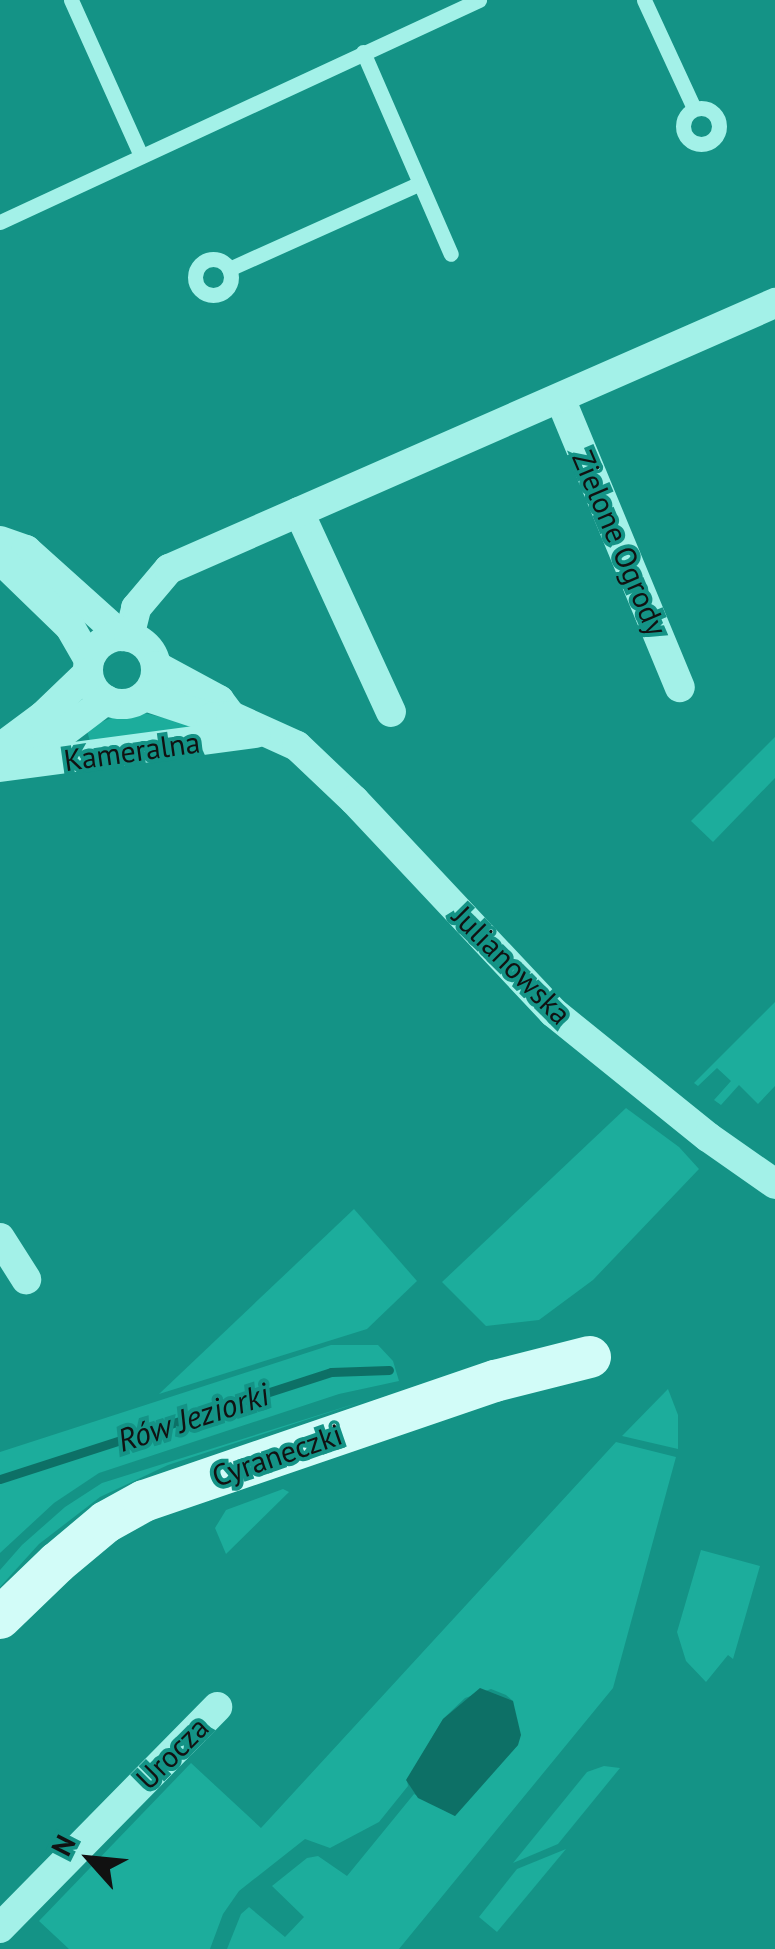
<!DOCTYPE html>
<meta charset="utf-8">
<style>
body{margin:0}
#map{position:relative;width:775px;height:1949px;overflow:hidden;background:#149386;font-family:"PT Sans",sans-serif}
div>[style]{position:absolute}
.green>*{inset:0;background:#1cad9c}
.water>*{inset:0;background:#0d7066}
.stream>*{height:9px;margin:-4.5px;padding:0 4.5px;transform-origin:4.5px;border-radius:4.5px;background:#0d7066}
.lane>*{height:15px;margin:-7.5px;padding:0 7.5px;transform-origin:7.5px;border-radius:7.5px;background:#a3f1e8}
.lane>.ring{margin:-7.5px;padding:0;box-sizing:content-box;background:none;border:15px solid #a3f1e8;border-radius:50%}
.street>*{height:30px;margin:-15px;padding:0 15px;transform-origin:15px;border-radius:15px;background:#a3f1e8}
.street>.ring{margin:-15px;padding:0;box-sizing:content-box;background:none;border:30px solid #a3f1e8;border-radius:50%}
.secondary>*{height:42px;margin:-21px;padding:0 21px;transform-origin:21px;border-radius:21px;background:#d2fcf8}
span{translate:-50% -50%;white-space:nowrap;text-align:center;line-height:1.15;-webkit-text-stroke:8px #149386;paint-order:stroke}
.street-label{font-size:30px;color:#111}
.water-label{font-size:32px;color:#111;font-style:italic}
.north{position:absolute;left:40px;top:1809px;width:100px;height:100px;-webkit-text-stroke:8px #149386;paint-order:stroke;rotate:297deg;font-size:28px;font-weight:700;line-height:40px;text-align:center;color:#111}
.north::after{content:'';display:block;margin:auto;width:35px;height:45px;background:#111;clip-path:polygon(50% 0,100% 100%,50% 72%,0 100%)}
</style>
<div id="map">
<div class="green">
<i style="clip-path:polygon(144px 713px,202px 727px,91px 744px,86px 728px,114px 717px)"></i>
<i style="clip-path:polygon(775px 737px,775px 778px,713px 842px,691px 821px)"></i>
<i style="clip-path:polygon(775px 1002px,775px 1086px,758px 1104px,739px 1085px,721px 1105px,714px 1100px,731px 1081px,717px 1068px,698px 1086px,694px 1083px)"></i>
<i style="clip-path:polygon(626px 1108px,679px 1147px,699px 1169px,593px 1280px,539px 1320px,486px 1326px,442px 1282px)"></i>
<i style="clip-path:polygon(354px 1209px,417px 1281px,367px 1329px,159px 1394px)"></i>
<i style="clip-path:polygon(331px 1345px,378px 1345px,393px 1361px,399px 1381px,339px 1394px,99px 1473px,54px 1503px,0 1553px,0 1452px)"></i>
<i style="clip-path:polygon(668px 1389px,678px 1415px,678px 1449px,622px 1436px)"></i>
<i style="clip-path:polygon(370px 1399px,168px 1465px,100px 1497px,39px 1544px,0 1587px,0 1570px,22px 1545px,65px 1507px,102px 1483px)"></i>
<i style="clip-path:polygon(616px 1442px,676px 1457px,613px 1688px,399px 1949px,227px 1949px,241px 1914px,249px 1907px,285px 1937px,304px 1917px,272px 1886px,307px 1858px,318px 1856px,347px 1876px,414px 1794px,455px 1816px,518px 1745px,513px 1701px,506px 1695px,491px 1689px,465px 1698px,443px 1719px,407px 1780px,408px 1786px,379px 1822px,330px 1848px,305px 1839px,239px 1891px,223px 1914px,210px 1949px,69px 1949px,39px 1921px,191px 1763px,261px 1828px)"></i>
<i style="clip-path:polygon(283px 1489px,289px 1492px,226px 1554px,215px 1528px,226px 1510px)"></i>
<i style="clip-path:polygon(701px 1550px,760px 1566px,733px 1659px,728px 1655px,706px 1682px,686px 1661px,677px 1632px)"></i>
<i style="clip-path:polygon(604px 1766px,620px 1768px,558px 1844px,513px 1863px,587px 1772px)"></i>
<i style="clip-path:polygon(566px 1849px,497px 1932px,479px 1917px,517px 1869px)"></i>
</div>
<div class="water">
<i style="clip-path:polygon(480px 1688px,513px 1701px,521px 1735px,518px 1745px,455px 1816px,418px 1798px,406px 1780px,443px 1719px)"></i>
</div>
<div class="stream">
<i style="left:0;top:1479px;width:348px;rotate:-17.9deg"></i>
<i style="left:331px;top:1372px;width:58px;rotate:-2deg"></i>
</div>
<div class="lane">
<i style="left:71px;top:0;width:171px;rotate:65.8deg"></i>
<i style="left:644px;top:0;width:119px;rotate:65.2deg"></i>
<i style="left:363px;top:52px;width:220px;rotate:66.5deg"></i>
<i class="ring" style="left:683px;top:108px;width:21px;height:21px"></i>
<i style="left:0;top:222px;width:528px;rotate:-24.87deg"></i>
<i class="ring" style="left:195px;top:259px;width:21px;height:21px"></i>
<i style="left:229px;top:269px;width:209px;rotate:-24.2deg"></i>
</div>
<div class="street">
<i style="left:560px;top:398px;width:313px;rotate:67.5deg"></i>
<i style="left:299px;top:512px;width:220px;rotate:65.3deg"></i>
<i style="left:0;top:541px;width:28px;rotate:19deg"></i>
<i style="left:26px;top:550px;width:129px;rotate:41.9deg"></i>
<i style="left:0;top:559px;width:98px;rotate:44.2deg"></i>
<i style="left:70px;top:627px;width:38px;rotate:60deg"></i>
<i class="ring" style="left:88px;top:636px;width:38px;height:38px"></i>
<i style="left:129px;top:637px;width:30px;rotate:-76deg"></i>
<i style="left:136px;top:608px;width:51px;rotate:-49.8deg"></i>
<i style="left:169px;top:569px;width:662px;rotate:-23.7deg"></i>
<i style="left:156px;top:666px;width:72px;rotate:28.4deg"></i>
<i style="left:219px;top:700px;width:20px;rotate:53deg"></i>
<i style="left:145px;top:696px;width:70px;rotate:18.4deg"></i>
<i style="left:211px;top:718px;width:20px;rotate:-6deg"></i>
<i style="left:231px;top:716px;width:72px;rotate:24.4deg"></i>
<i style="left:297px;top:746px;width:79px;rotate:43.5deg"></i>
<i style="left:354px;top:800px;width:291px;rotate:46.8deg"></i>
<i style="left:553px;top:1012px;width:199px;rotate:38.9deg"></i>
<i style="left:708px;top:1137px;width:82px;rotate:35deg"></i>
<i style="left:0;top:748px;width:54px;rotate:-36.7deg"></i>
<i style="left:43px;top:716px;width:62px;rotate:-43.7deg"></i>
<i style="left:24px;top:762px;width:103px;rotate:-37.1deg"></i>
<i style="left:0;top:767px;width:258px;rotate:-7.6deg"></i>
<i style="left:0;top:1238px;width:49px;rotate:57.6deg"></i>
<i style="left:0;top:1928px;width:310px;rotate:-45.5deg"></i>
</div>
<div class="secondary">
<i style="left:0;top:1618px;width:79px;rotate:-44deg"></i>
<i style="left:57px;top:1563px;width:64px;rotate:-39.9deg"></i>
<i style="left:106px;top:1522px;width:43px;rotate:-28.9deg"></i>
<i style="left:144px;top:1501px;width:371px;rotate:-18.9deg"></i>
<i style="left:495px;top:1381px;width:98px;rotate:-14.2deg"></i>
</div>
<div class="street-label">
<span style="left:620px;top:543px;rotate:67deg">Zielone Ogrody</span>
<span style="left:132px;top:751px;rotate:-8deg">Kameralna</span>
<span style="left:512px;top:965px;rotate:45deg">Julianowska</span>
<span style="left:277px;top:1455px;rotate:-19deg">Cyraneczki</span>
<span style="left:172px;top:1753px;rotate:-45deg">Urocza</span>
</div>
<div class="water-label">
<span style="left:193px;top:1417px;rotate:-18deg">Rów Jeziorki</span>
</div>
<div class="north">N</div>
</div>
